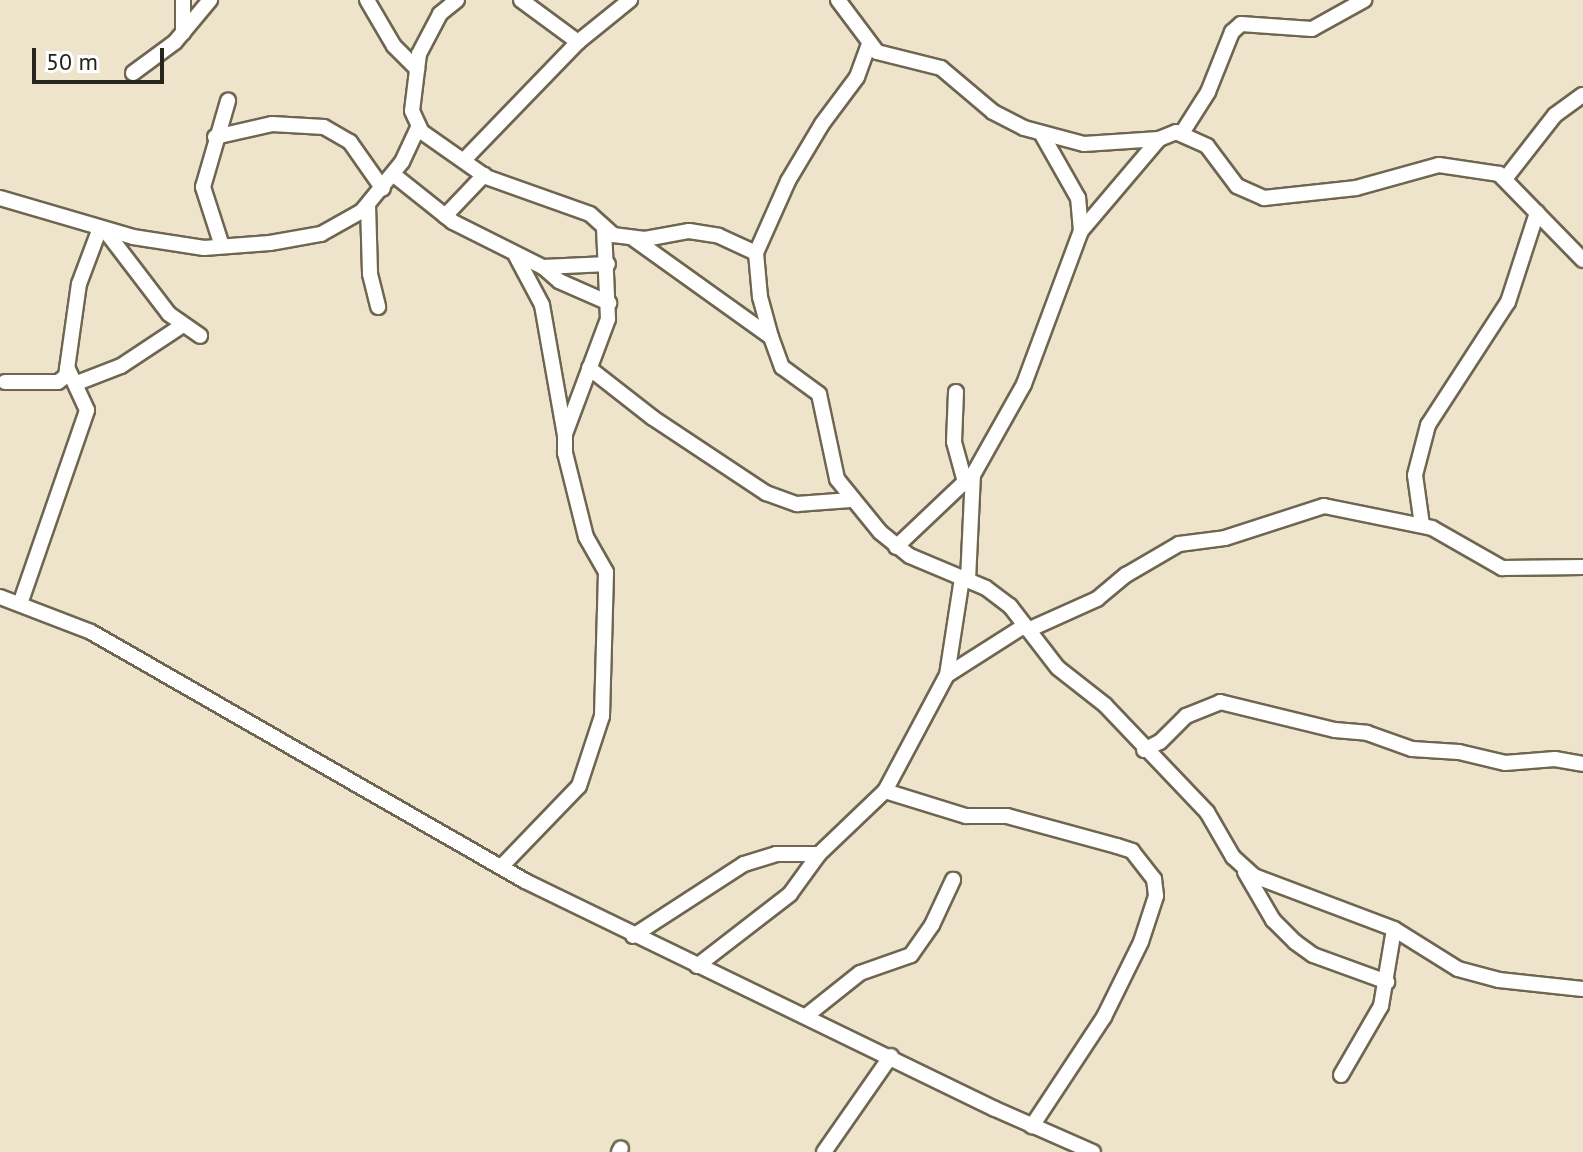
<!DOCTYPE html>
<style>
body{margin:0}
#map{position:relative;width:1583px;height:1152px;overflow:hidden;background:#ede4cb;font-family:"PT Sans",sans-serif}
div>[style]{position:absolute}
.roads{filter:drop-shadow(2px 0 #6e6650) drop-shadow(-2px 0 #6e6650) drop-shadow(0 2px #6e6650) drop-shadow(0 -2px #6e6650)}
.minor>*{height:14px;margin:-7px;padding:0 7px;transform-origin:7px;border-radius:7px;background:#fff}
span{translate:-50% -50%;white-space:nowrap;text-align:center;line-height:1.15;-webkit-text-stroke:8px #fff;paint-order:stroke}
.scale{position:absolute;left:32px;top:48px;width:132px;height:36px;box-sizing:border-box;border:4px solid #27241b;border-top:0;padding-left:10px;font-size:24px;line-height:28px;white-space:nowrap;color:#27241b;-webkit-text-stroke:6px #fff;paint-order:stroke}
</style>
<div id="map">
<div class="roads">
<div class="minor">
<i style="left:367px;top:0;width:53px;rotate:59.6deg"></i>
<i style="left:394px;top:46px;width:33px;rotate:45deg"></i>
<i style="left:457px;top:0;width:22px;rotate:141deg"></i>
<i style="left:440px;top:14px;width:45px;rotate:117.7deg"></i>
<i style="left:419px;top:54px;width:57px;rotate:97deg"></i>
<i style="left:412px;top:111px;width:23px;rotate:65deg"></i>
<i style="left:422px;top:132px;width:78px;rotate:35.1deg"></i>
<i style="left:486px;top:177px;width:110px;rotate:19.6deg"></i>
<i style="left:590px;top:214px;width:31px;rotate:42deg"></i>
<i style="left:613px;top:235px;width:32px;rotate:7deg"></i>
<i style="left:645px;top:239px;width:45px;rotate:-10.3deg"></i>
<i style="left:689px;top:231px;width:30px;rotate:9deg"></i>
<i style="left:719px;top:236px;width:41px;rotate:24.7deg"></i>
<i style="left:521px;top:0;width:71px;rotate:36.4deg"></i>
<i style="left:838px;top:0;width:65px;rotate:53.1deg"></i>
<i style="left:877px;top:52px;width:66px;rotate:14deg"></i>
<i style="left:941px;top:68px;width:68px;rotate:40.2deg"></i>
<i style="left:993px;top:112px;width:35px;rotate:27deg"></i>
<i style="left:1024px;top:128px;width:62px;rotate:14.9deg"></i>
<i style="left:1084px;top:144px;width:75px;rotate:-3.8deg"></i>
<i style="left:183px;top:33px;width:33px;rotate:-90deg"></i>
<i style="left:133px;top:73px;width:52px;rotate:-36.4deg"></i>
<i style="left:175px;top:42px;width:55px;rotate:-50.2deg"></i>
<i style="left:1182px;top:133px;width:49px;rotate:-57.6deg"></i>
<i style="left:1208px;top:92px;width:65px;rotate:-68.2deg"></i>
<i style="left:1232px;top:32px;width:12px;rotate:-42deg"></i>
<i style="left:1241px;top:24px;width:71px;rotate:4deg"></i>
<i style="left:1312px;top:29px;width:60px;rotate:-29.1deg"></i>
<i style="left:215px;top:137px;width:58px;rotate:-12.8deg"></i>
<i style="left:272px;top:124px;width:52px;rotate:3.3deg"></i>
<i style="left:324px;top:127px;width:30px;rotate:30deg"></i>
<i style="left:350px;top:142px;width:57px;rotate:54.9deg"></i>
<i style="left:464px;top:160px;width:164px;rotate:-46deg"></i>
<i style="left:578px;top:42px;width:67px;rotate:-38.9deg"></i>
<i style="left:394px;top:175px;width:75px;rotate:38.5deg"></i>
<i style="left:453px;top:222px;width:101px;rotate:26.6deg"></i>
<i style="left:543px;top:267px;width:65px;rotate:-2.6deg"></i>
<i style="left:1505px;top:179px;width:81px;rotate:-52deg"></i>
<i style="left:1555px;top:115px;width:34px;rotate:-36deg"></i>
<i style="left:0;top:198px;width:139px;rotate:16.3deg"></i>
<i style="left:133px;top:237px;width:72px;rotate:8.8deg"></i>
<i style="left:204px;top:248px;width:66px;rotate:-4.3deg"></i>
<i style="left:270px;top:243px;width:52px;rotate:-10deg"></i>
<i style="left:321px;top:234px;width:47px;rotate:-29.3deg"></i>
<i style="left:362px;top:211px;width:63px;rotate:-50.8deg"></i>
<i style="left:402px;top:162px;width:38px;rotate:-65deg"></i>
<i style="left:368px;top:205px;width:69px;rotate:88.3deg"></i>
<i style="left:370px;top:274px;width:34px;rotate:76deg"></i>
<i style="left:445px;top:216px;width:57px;rotate:-46.4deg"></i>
<i style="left:104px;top:229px;width:107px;rotate:52.6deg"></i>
<i style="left:169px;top:314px;width:38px;rotate:35deg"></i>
<i style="left:1081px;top:231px;width:121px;rotate:-49.7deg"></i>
<i style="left:1159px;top:139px;width:18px;rotate:-22deg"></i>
<i style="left:1176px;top:132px;width:34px;rotate:24deg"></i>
<i style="left:1207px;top:146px;width:50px;rotate:53.1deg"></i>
<i style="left:1237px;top:186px;width:30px;rotate:24deg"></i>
<i style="left:1264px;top:198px;width:93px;rotate:-6.2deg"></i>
<i style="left:1356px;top:188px;width:86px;rotate:-15.5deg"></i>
<i style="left:1439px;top:165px;width:61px;rotate:8.5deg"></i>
<i style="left:1499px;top:174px;width:120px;rotate:45.7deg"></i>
<i style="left:634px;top:239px;width:168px;rotate:35.6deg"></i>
<i style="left:771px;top:337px;width:32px;rotate:70deg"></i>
<i style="left:782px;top:367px;width:46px;rotate:36.1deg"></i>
<i style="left:819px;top:394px;width:87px;rotate:78deg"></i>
<i style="left:837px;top:479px;width:68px;rotate:50.9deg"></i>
<i style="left:880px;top:532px;width:38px;rotate:39deg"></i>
<i style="left:910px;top:556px;width:82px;rotate:22.8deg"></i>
<i style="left:986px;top:588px;width:30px;rotate:37deg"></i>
<i style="left:1010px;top:606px;width:78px;rotate:52.3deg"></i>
<i style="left:1058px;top:668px;width:60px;rotate:38.2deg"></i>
<i style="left:1105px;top:705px;width:148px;rotate:46.4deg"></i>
<i style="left:1207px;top:812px;width:52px;rotate:60deg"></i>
<i style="left:1233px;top:857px;width:28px;rotate:42deg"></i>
<i style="left:1254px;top:876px;width:150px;rotate:20.7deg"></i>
<i style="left:1394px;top:929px;width:75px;rotate:32deg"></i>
<i style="left:1458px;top:969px;width:42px;rotate:15deg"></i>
<i style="left:1499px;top:980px;width:84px;rotate:6.1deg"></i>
<i style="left:222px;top:246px;width:62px;rotate:-107.9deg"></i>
<i style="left:203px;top:187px;width:90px;rotate:-73.8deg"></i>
<i style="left:516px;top:256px;width:55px;rotate:62deg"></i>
<i style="left:542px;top:305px;width:132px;rotate:80deg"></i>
<i style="left:543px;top:267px;width:21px;rotate:41deg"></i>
<i style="left:559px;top:281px;width:55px;rotate:23.7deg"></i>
<i style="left:771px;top:337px;width:41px;rotate:-105.4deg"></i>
<i style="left:760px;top:297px;width:44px;rotate:-95.2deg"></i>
<i style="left:756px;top:253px;width:79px;rotate:-66deg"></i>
<i style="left:788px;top:181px;width:66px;rotate:-59.2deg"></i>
<i style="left:822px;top:124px;width:59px;rotate:-53.3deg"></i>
<i style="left:857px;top:77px;width:35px;rotate:-70deg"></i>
<i style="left:589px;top:368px;width:81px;rotate:38deg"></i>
<i style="left:653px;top:418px;width:136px;rotate:33.6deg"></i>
<i style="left:766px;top:493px;width:33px;rotate:20deg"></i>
<i style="left:797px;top:504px;width:54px;rotate:-4.2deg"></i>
<i style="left:5px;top:382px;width:53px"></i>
<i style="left:58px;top:382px;width:10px;rotate:-37deg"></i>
<i style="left:66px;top:376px;width:93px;rotate:-82deg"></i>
<i style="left:79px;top:284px;width:60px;rotate:-69.4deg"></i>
<i style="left:77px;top:383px;width:47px;rotate:-21.1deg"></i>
<i style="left:121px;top:366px;width:74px;rotate:-33.5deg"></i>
<i style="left:956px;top:392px;width:50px;rotate:92.3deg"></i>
<i style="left:954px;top:442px;width:41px;rotate:74.6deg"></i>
<i style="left:1422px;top:525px;width:50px;rotate:-98deg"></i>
<i style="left:1415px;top:475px;width:52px;rotate:-75.4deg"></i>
<i style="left:1428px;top:425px;width:147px;rotate:-57deg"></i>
<i style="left:1508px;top:302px;width:94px;rotate:-72deg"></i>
<i style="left:896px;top:547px;width:105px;rotate:-43.5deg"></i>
<i style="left:968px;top:580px;width:105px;rotate:-87.3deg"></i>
<i style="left:973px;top:475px;width:104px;rotate:-60.7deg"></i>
<i style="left:1024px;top:384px;width:163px;rotate:-69.6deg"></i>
<i style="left:1081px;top:231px;width:33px;rotate:-95deg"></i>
<i style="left:1078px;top:198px;width:75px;rotate:-119.6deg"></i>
<i style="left:0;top:597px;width:97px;rotate:21deg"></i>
<i style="left:91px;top:632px;width:500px;rotate:29.84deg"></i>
<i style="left:525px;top:881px;width:522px;rotate:25.88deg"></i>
<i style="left:995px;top:1109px;width:107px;rotate:23.7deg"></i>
<i style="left:20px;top:604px;width:205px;rotate:-70.9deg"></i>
<i style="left:87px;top:410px;width:47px;rotate:-114.9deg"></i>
<i style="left:1028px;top:630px;width:76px;rotate:-24.2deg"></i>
<i style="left:1097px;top:599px;width:38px;rotate:-40deg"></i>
<i style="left:1126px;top:575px;width:61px;rotate:-30.3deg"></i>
<i style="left:1179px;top:544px;width:46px;rotate:-7.4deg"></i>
<i style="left:1225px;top:538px;width:104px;rotate:-17.9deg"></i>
<i style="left:1324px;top:506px;width:110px;rotate:11.5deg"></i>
<i style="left:1432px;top:528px;width:81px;rotate:29.7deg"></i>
<i style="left:1502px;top:568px;width:81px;rotate:-0.7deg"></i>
<i style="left:947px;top:675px;width:91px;rotate:-32.5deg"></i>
<i style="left:1144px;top:750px;width:18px;rotate:-27deg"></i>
<i style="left:1160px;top:742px;width:37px;rotate:-45deg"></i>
<i style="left:1186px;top:716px;width:37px;rotate:-22deg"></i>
<i style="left:1220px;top:702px;width:118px;rotate:13.7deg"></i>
<i style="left:1335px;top:730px;width:32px;rotate:5deg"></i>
<i style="left:1367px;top:733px;width:48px;rotate:19.6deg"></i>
<i style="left:1412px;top:749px;width:47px;rotate:3.7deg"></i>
<i style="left:1459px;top:752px;width:47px;rotate:13.4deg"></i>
<i style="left:1505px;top:763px;width:50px;rotate:-4.6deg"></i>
<i style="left:1555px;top:759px;width:28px;rotate:10deg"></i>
<i style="left:885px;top:791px;width:85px;rotate:17.2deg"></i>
<i style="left:966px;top:816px;width:41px"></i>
<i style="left:1007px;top:816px;width:114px;rotate:15.3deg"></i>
<i style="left:1117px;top:846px;width:16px;rotate:18deg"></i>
<i style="left:1132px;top:851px;width:36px;rotate:52deg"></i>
<i style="left:1154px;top:879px;width:17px;rotate:83deg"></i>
<i style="left:1156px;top:896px;width:48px;rotate:108.1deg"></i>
<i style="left:1141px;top:942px;width:84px;rotate:116.3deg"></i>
<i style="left:1104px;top:1017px;width:131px;rotate:123.4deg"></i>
<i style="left:501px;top:867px;width:112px;rotate:-46.1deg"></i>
<i style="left:579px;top:786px;width:74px;rotate:-71.8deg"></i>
<i style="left:602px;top:716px;width:144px;rotate:-88.4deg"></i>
<i style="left:606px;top:572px;width:40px;rotate:-119.7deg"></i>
<i style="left:586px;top:537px;width:87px;rotate:-104deg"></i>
<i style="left:565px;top:453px;width:19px;rotate:-90deg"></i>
<i style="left:565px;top:434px;width:123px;rotate:-69.5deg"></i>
<i style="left:608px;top:319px;width:90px;rotate:-92.5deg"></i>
<i style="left:1245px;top:872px;width:56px;rotate:59.7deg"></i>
<i style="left:1273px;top:920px;width:31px;rotate:45deg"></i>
<i style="left:1295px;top:942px;width:22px;rotate:36deg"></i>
<i style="left:1313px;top:955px;width:79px;rotate:20deg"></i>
<i style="left:633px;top:936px;width:132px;rotate:-33deg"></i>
<i style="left:744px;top:864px;width:34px;rotate:-17deg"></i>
<i style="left:776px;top:854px;width:43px"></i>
<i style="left:697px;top:966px;width:118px;rotate:-37.7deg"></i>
<i style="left:790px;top:894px;width:49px;rotate:-54.1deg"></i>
<i style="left:819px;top:854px;width:91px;rotate:-43.7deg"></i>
<i style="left:885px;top:791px;width:132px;rotate:-61.9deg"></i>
<i style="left:947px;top:675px;width:98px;rotate:-81.2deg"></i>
<i style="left:806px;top:1016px;width:69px;rotate:-38.5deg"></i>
<i style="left:860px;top:973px;width:54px;rotate:-19.4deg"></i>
<i style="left:911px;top:955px;width:37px;rotate:-55deg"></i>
<i style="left:932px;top:925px;width:50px;rotate:-65deg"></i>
<i style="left:1341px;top:1075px;width:80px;rotate:-59.9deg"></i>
<i style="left:1381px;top:1006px;width:78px;rotate:-80.4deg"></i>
<i style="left:619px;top:1152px;width:4px;rotate:-63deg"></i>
<i style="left:824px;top:1152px;width:117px;rotate:-55.1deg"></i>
</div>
</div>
<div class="scale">50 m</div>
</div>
